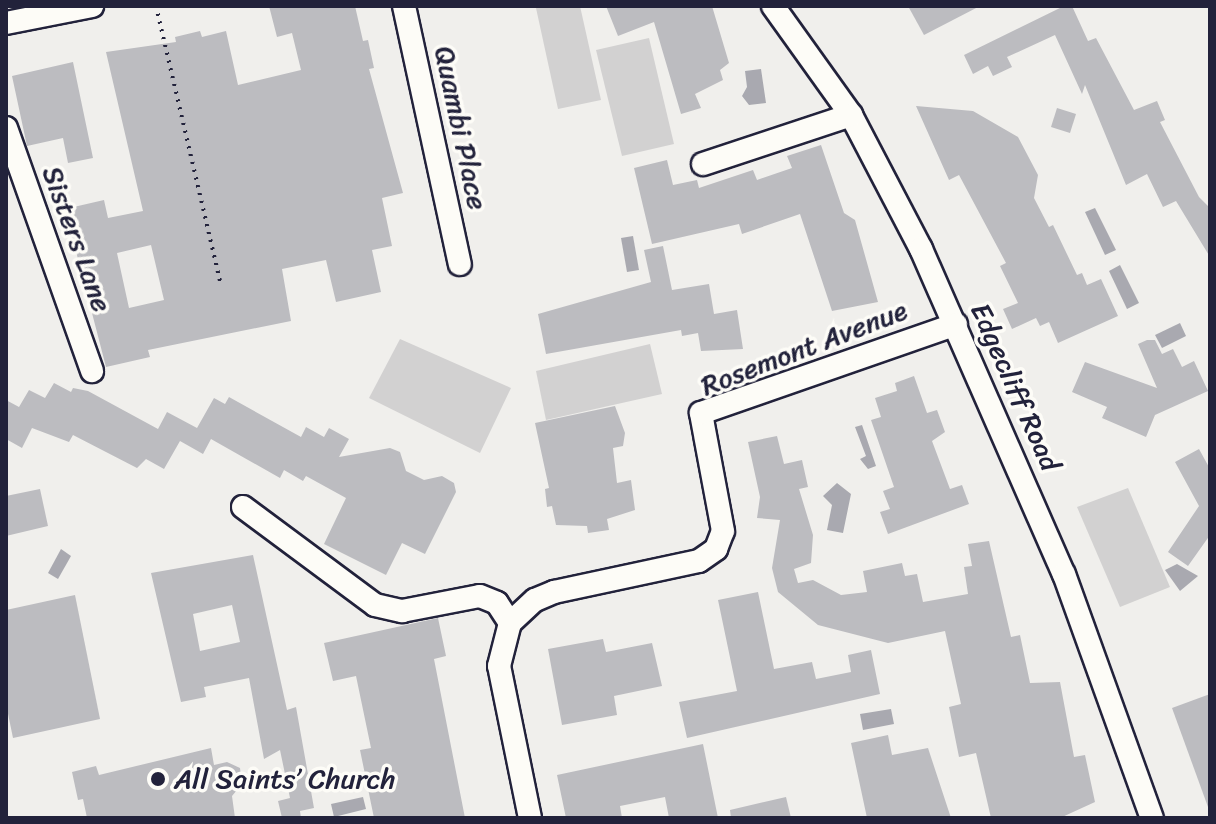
<!DOCTYPE html>
<meta charset="utf-8">
<style>
body{margin:0}
#map{position:relative;width:1216px;height:824px;overflow:hidden;background:#f0efec;font-family:Sriracha,sans-serif}
div>[style]{position:absolute}
.green>*{inset:0;background:#d2d1d1}
.water>*{inset:0;background:#a9a9b0}
.building>*{inset:0;background:#bcbcc0}
.path>*{height:4px;margin-top:-2px;transform-origin:0;background:repeating-linear-gradient(90deg,#22223b 0 2px,transparent 0 8px)}
.roads{filter:drop-shadow(2px 0 #22223b) drop-shadow(-2px 0 #22223b) drop-shadow(0 2px #22223b) drop-shadow(0 -2px #22223b)}
.minor>*{height:22px;margin:-11px;padding:0 11px;transform-origin:11px;border-radius:11px;background:#fdfcf7}
.dots>*{width:22px;height:22px;translate:-50% -50%;box-sizing:border-box;border:4px solid #fdfcf7;border-radius:50%}
span{translate:-50% -50%;white-space:nowrap;text-align:center;line-height:1.15;-webkit-text-stroke:7px #fdfcf7;paint-order:stroke}
.street-label{font-size:28px;color:#22223b}
.poi-label{font-size:28px;color:#22223b}
.left{translate:0 -50%;text-align:left}
.frame{position:absolute;inset:0;border:8px solid #22223b;pointer-events:none}
</style>
<div id="map">
<div class="green">
<i style="clip-path:polygon(580px 6px,601px 100px,558px 109px,536px 8px)"></i>
<i style="clip-path:polygon(649px 38px,674px 144px,622px 156px,596px 50px)"></i>
<i style="clip-path:polygon(400px 339px,511px 388px,480px 453px,369px 398px)"></i>
<i style="clip-path:polygon(650px 344px,662px 394px,546px 420px,536px 371px)"></i>
<i style="clip-path:polygon(1128px 488px,1170px 587px,1120px 607px,1077px 507px)"></i>
</div>
<div class="water">
<i style="clip-path:polygon(761px 69px,766px 103px,749px 105px,742px 96px,747px 87px,745px 71px)"></i>
<i style="clip-path:polygon(1095px 208px,1116px 250px,1105px 255px,1085px 212px)"></i>
<i style="clip-path:polygon(633px 236px,639px 270px,627px 272px,621px 238px)"></i>
<i style="clip-path:polygon(1120px 265px,1139px 303px,1127px 309px,1109px 271px)"></i>
<i style="clip-path:polygon(1180px 323px,1186px 336px,1162px 348px,1155px 335px)"></i>
<i style="clip-path:polygon(862px 425px,876px 466px,868px 469px,860px 459px,866px 456px,855px 427px)"></i>
<i style="clip-path:polygon(837px 483px,851px 494px,843px 533px,827px 530px,832px 505px,823px 496px)"></i>
<i style="clip-path:polygon(61px 549px,71px 556px,58px 579px,48px 573px)"></i>
<i style="clip-path:polygon(1177px 564px,1198px 576px,1180px 591px,1165px 570px)"></i>
<i style="clip-path:polygon(891px 709px,894px 724px,863px 730px,860px 714px)"></i>
<i style="clip-path:polygon(363px 797px,366px 809px,334px 817px,331px 804px)"></i>
</div>
<div class="building">
<i style="clip-path:polygon(evenodd,269px 6px,355px 6px,363px 41px,368px 40px,374px 68px,369px 69px,403px 193px,382px 198px,392px 246px,372px 250px,381px 292px,336px 302px,326px 260px,282px 269px,291px 321px,148px 350px,150px 357px,106px 367px,65px 209px,104px 200px,108px 218px,143px 211px,106px 52px,176px 42px,175px 37px,200px 31px,202px 37px,226px 31px,238px 85px,301px 70px,292px 33px,277px 37px,269px 6px,151px 245px,164px 300px,129px 308px,117px 253px,151px 245px)"></i>
<i style="clip-path:polygon(606px 6px,712px 6px,729px 63px,720px 70px,723px 80px,695px 94px,701px 108px,681px 114px,654px 22px,618px 36px)"></i>
<i style="clip-path:polygon(908px 6px,980px 6px,924px 35px)"></i>
<i style="clip-path:polygon(1064px 6px,1072px 6px,1088px 41px,1096px 38px,1134px 110px,1157px 101px,1165px 120px,1160px 122px,1199px 197px,1210px 208px,1210px 257px,1176px 201px,1163px 207px,1147px 174px,1126px 185px,1085px 85px,1082px 94px,1055px 35px,1007px 57px,1012px 67px,993px 76px,988px 66px,973px 74px,964px 55px)"></i>
<i style="clip-path:polygon(73px 62px,93px 158px,68px 163px,63px 138px,27px 146px,12px 76px)"></i>
<i style="clip-path:polygon(916px 106px,973px 111px,1018px 137px,1038px 175px,1034px 198px,1049px 227px,1053px 225px,1077px 275px,1082px 273px,1087px 285px,1101px 279px,1118px 316px,1058px 343px,1049px 322px,1040px 326px,1036px 318px,1012px 329px,1003px 309px,1018px 303px,1000px 266px,1006px 263px,959px 175px,949px 180px)"></i>
<i style="clip-path:polygon(1057px 108px,1076px 114px,1070px 133px,1051px 127px)"></i>
<i style="clip-path:polygon(821px 145px,844px 213px,855px 220px,878px 302px,832px 311px,800px 214px,742px 234px,739px 224px,652px 244px,634px 168px,667px 160px,673px 185px,697px 180px,699px 188px,753px 170px,757px 180px,792px 168px,787px 156px)"></i>
<i style="clip-path:polygon(663px 246px,672px 290px,709px 284px,714px 314px,737px 310px,743px 349px,701px 351px,698px 333px,682px 336px,681px 330px,546px 354px,538px 314px,651px 282px,644px 250px)"></i>
<i style="clip-path:polygon(1147px 340px,1155px 340px,1162px 354px,1173px 349px,1182px 367px,1194px 361px,1208px 391px,1155px 415px,1146px 437px,1102px 418px,1107px 407px,1072px 392px,1085px 362px,1157px 388px,1138px 344px)"></i>
<i style="clip-path:polygon(914px 376px,927px 413px,937px 410px,945px 432px,932px 441px,950px 489px,962px 485px,969px 504px,888px 534px,880px 512px,890px 509px,883px 491px,894px 487px,871px 420px,881px 417px,875px 398px,897px 391px,895px 383px)"></i>
<i style="clip-path:polygon(54px 383px,71px 392px,73px 388px,88px 391px,158px 429px,167px 412px,197px 428px,214px 398px,225px 404px,229px 397px,301px 437px,306px 427px,324px 437px,329px 428px,349px 439px,339px 457px,390px 448px,400px 452px,406px 471px,424px 480px,442px 476px,454px 483px,456px 492px,425px 554px,402px 543px,386px 575px,324px 544px,346px 498px,306px 476px,303px 481px,284px 470px,280px 478px,211px 439px,203px 454px,180px 441px,164px 469px,146px 459px,137px 468px,73px 435px,69px 442px,32px 428px,22px 448px,6px 439px,6px 400px,19px 407px,29px 390px,45px 398px)"></i>
<i style="clip-path:polygon(615px 406px,625px 433px,623px 446px,613px 448px,617px 483px,631px 480px,635px 510px,607px 519px,609px 530px,588px 533px,587px 526px,556px 525px,552px 506px,547px 507px,545px 489px,549px 488px,535px 423px)"></i>
<i style="clip-path:polygon(777px 436px,784px 464px,802px 460px,808px 487px,799px 489px,813px 535px,811px 563px,794px 569px,798px 583px,813px 580px,841px 595px,867px 592px,863px 571px,902px 563px,905px 576px,917px 574px,923px 602px,968px 594px,964px 567px,972px 566px,968px 544px,989px 541px,1011px 637px,1020px 635px,1030px 683px,1060px 682px,1074px 757px,1085px 755px,1095px 802px,1060px 818px,991px 818px,976px 753px,959px 757px,949px 707px,961px 704px,945px 631px,888px 643px,818px 625px,778px 592px,772px 568px,780px 520px,757px 518px,760px 497px,748px 442px)"></i>
<i style="clip-path:polygon(1199px 449px,1210px 469px,1210px 535px,1188px 566px,1168px 552px,1199px 506px,1175px 462px)"></i>
<i style="clip-path:polygon(40px 489px,48px 526px,6px 536px,6px 496px)"></i>
<i style="clip-path:polygon(evenodd,253px 555px,287px 710px,296px 707px,314px 808px,300px 811px,301px 818px,282px 818px,278px 801px,290px 798px,280px 750px,264px 759px,249px 678px,204px 687px,206px 697px,181px 702px,151px 573px,253px 555px,232px 605px,240px 642px,200px 651px,193px 614px,232px 605px)"></i>
<i style="clip-path:polygon(758px 592px,774px 669px,812px 662px,816px 679px,851px 672px,848px 655px,871px 650px,880px 694px,687px 738px,679px 702px,737px 691px,718px 600px)"></i>
<i style="clip-path:polygon(75px 595px,100px 719px,13px 738px,6px 704px,6px 610px)"></i>
<i style="clip-path:polygon(438px 618px,446px 656px,434px 659px,465px 818px,374px 818px,360px 750px,371px 748px,356px 676px,333px 681px,324px 643px)"></i>
<i style="clip-path:polygon(603px 639px,606px 652px,652px 643px,662px 686px,614px 696px,617px 715px,562px 725px,548px 649px)"></i>
<i style="clip-path:polygon(1210px 694px,1210px 807px,1208px 807px,1172px 708px)"></i>
<i style="clip-path:polygon(888px 735px,892px 755px,928px 748px,951px 818px,867px 818px,851px 743px)"></i>
<i style="clip-path:polygon(703px 744px,718px 818px,669px 818px,665px 797px,620px 806px,622px 818px,566px 818px,557px 775px)"></i>
<i style="clip-path:polygon(211px 748px,214px 765px,227px 762px,240px 768px,242px 784px,232px 796px,235px 818px,87px 818px,83px 799px,78px 800px,72px 772px,96px 766px,99px 775px)"></i>
<i style="clip-path:polygon(786px 797px,791px 818px,731px 818px,730px 810px)"></i>
</div>
<div class="path">
<i style="left:156px;top:6px;width:286px;rotate:76.9deg"></i>
</div>
<div class="roads">
<div class="minor">
<i style="left:404px;top:6px;width:264px;rotate:77.8deg"></i>
<i style="left:773px;top:6px;width:134px;rotate:54.4deg"></i>
<i style="left:851px;top:115px;width:151px;rotate:62.4deg"></i>
<i style="left:921px;top:249px;width:355px;rotate:66.3deg"></i>
<i style="left:1064px;top:574px;width:259px;rotate:70.2deg"></i>
<i style="left:6px;top:23px;width:88px;rotate:-11.2deg"></i>
<i style="left:6px;top:128px;width:258px;rotate:70.5deg"></i>
<i style="left:703px;top:164px;width:156px;rotate:-18.3deg"></i>
<i style="left:243px;top:507px;width:164px;rotate:36.6deg"></i>
<i style="left:375px;top:605px;width:28px;rotate:13deg"></i>
<i style="left:402px;top:611px;width:79px;rotate:-10.9deg"></i>
<i style="left:480px;top:596px;width:18px;rotate:22deg"></i>
<i style="left:497px;top:603px;width:24px;rotate:57deg"></i>
<i style="left:530px;top:818px;width:155px;rotate:-101.5deg"></i>
<i style="left:499px;top:666px;width:44px;rotate:-75.7deg"></i>
<i style="left:510px;top:623px;width:34px;rotate:-43deg"></i>
<i style="left:535px;top:600px;width:21px;rotate:-23deg"></i>
<i style="left:554px;top:592px;width:148px;rotate:-12.1deg"></i>
<i style="left:699px;top:561px;width:21px;rotate:-35deg"></i>
<i style="left:716px;top:549px;width:19px;rotate:-69deg"></i>
<i style="left:723px;top:531px;width:120px;rotate:-100.6deg"></i>
<i style="left:701px;top:413px;width:270px;rotate:-19.2deg"></i>
</div>
</div>
<div class="dots">
<i style="left:158px;top:779px;background:#22223b"></i>
</div>
<div class="street-label">
<span style="left:461px;top:128px;rotate:78deg">Quambi Place</span>
<span style="left:77px;top:239px;rotate:70deg">Sisters Lane</span>
<span style="left:804px;top:348px;rotate:-21deg">Rosemont Avenue</span>
<span style="left:1015px;top:387px;rotate:66deg">Edgecliff Road</span>
</div>
<div class="poi-label">
<span class="left" style="left:174px;top:779px">All Saints’ Church</span>
</div>
<div class="frame"></div>
</div>
